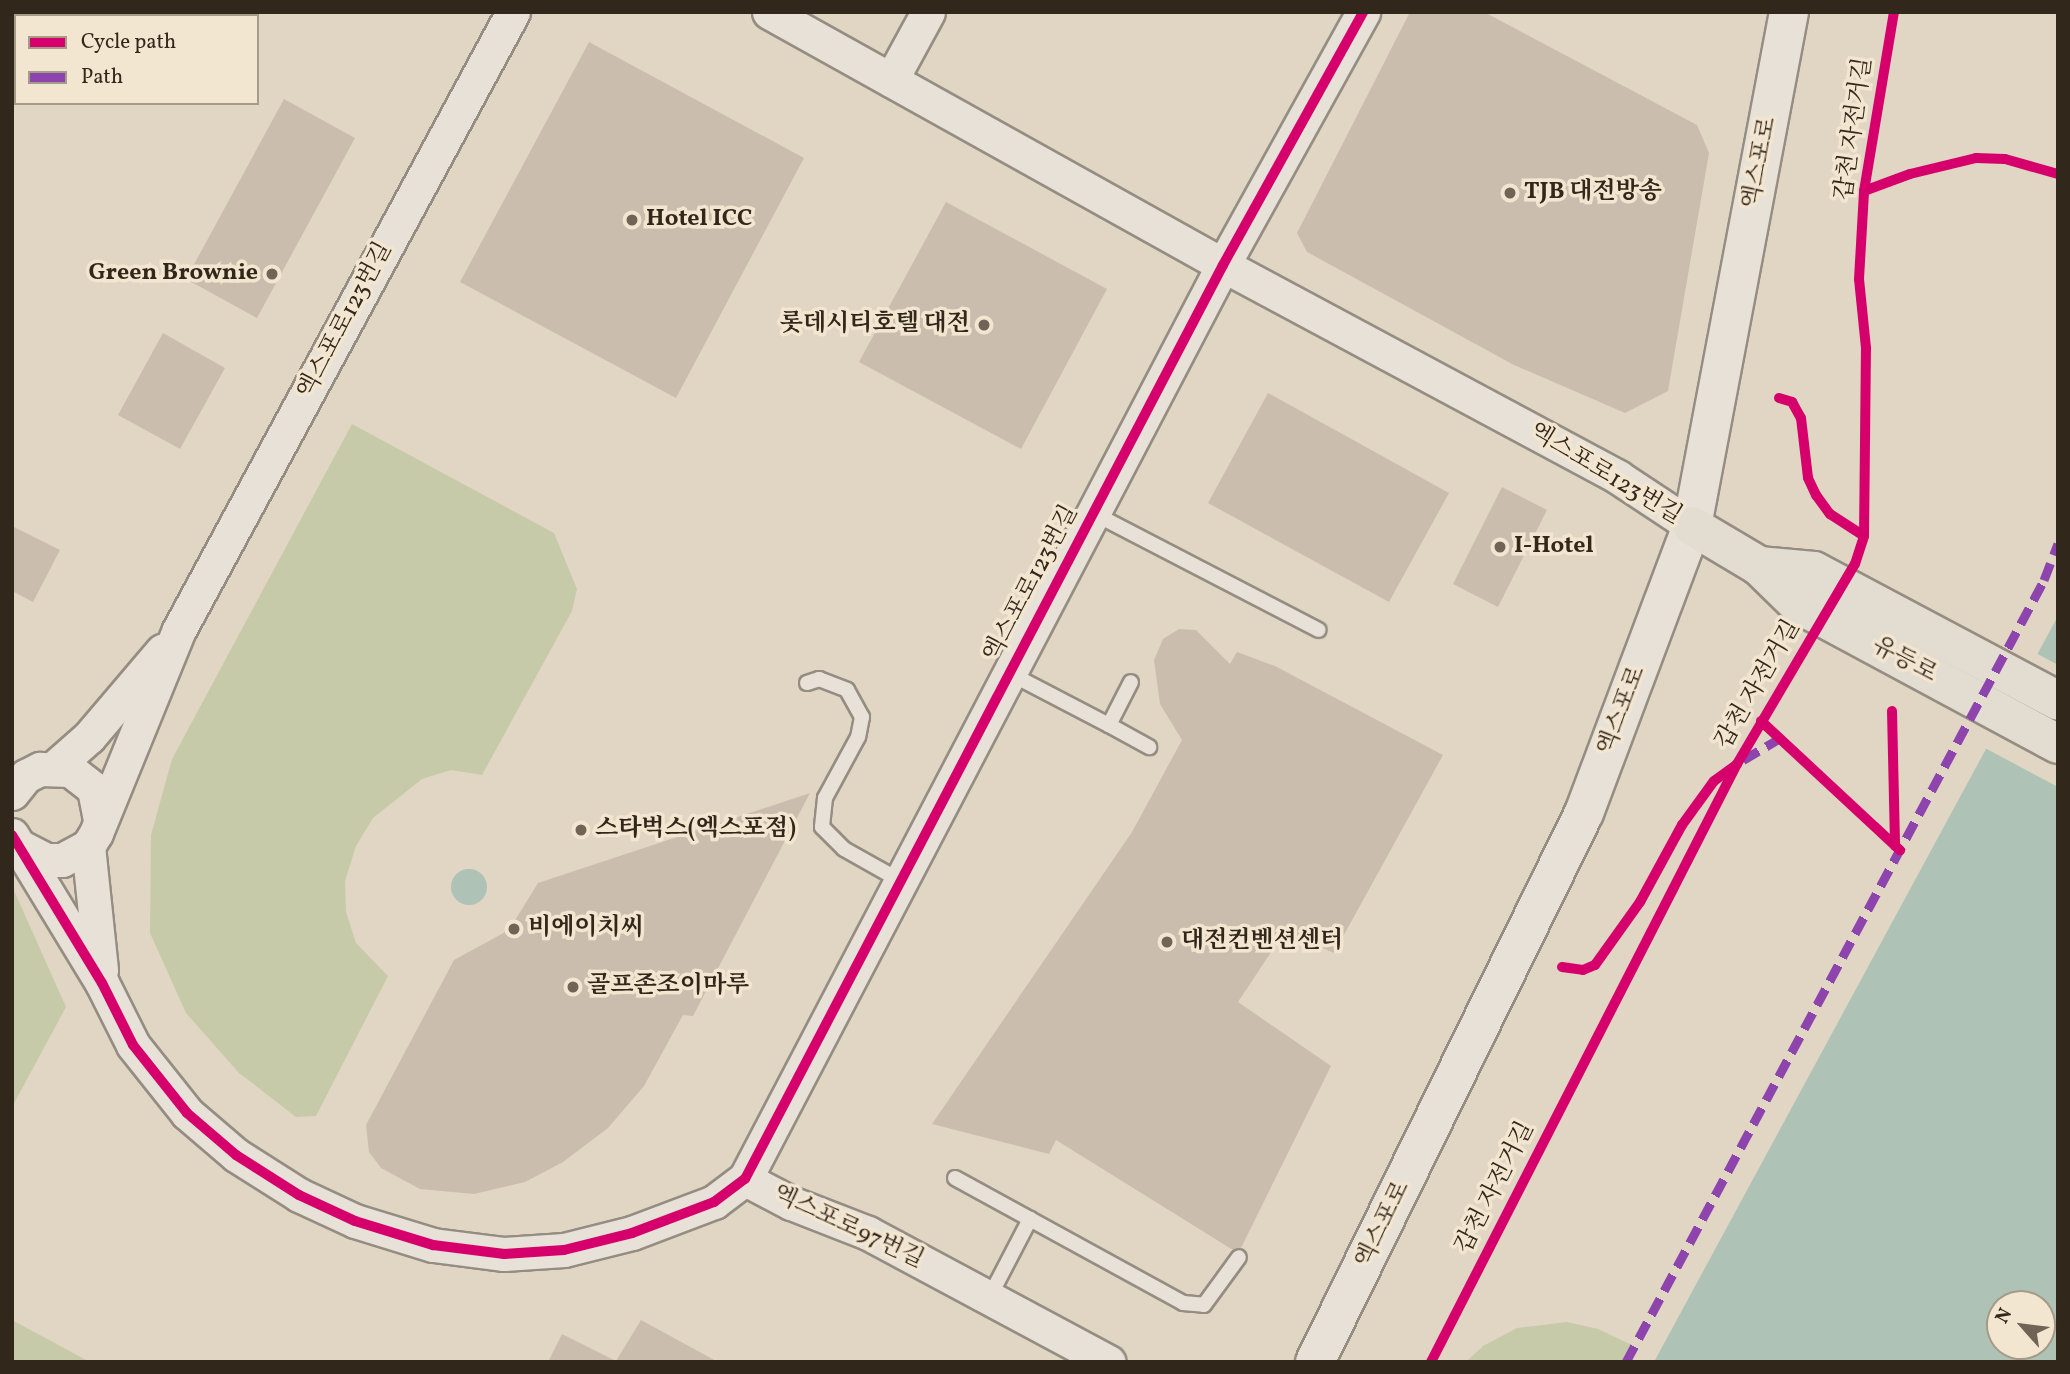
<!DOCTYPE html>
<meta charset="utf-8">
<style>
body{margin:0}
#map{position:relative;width:2070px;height:1374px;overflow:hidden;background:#e0d6c3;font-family:Vollkorn,"Noto Serif KR",serif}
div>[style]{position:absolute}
.green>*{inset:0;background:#c7caa8}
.water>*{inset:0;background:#aec2b6}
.round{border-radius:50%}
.pier>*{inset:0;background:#e0d6c3}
.building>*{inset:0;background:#cbbdae}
.roads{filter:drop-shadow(2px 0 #958d82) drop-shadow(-2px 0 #958d82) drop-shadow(0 2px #958d82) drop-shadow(0 -2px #958d82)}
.service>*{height:14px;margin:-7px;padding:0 7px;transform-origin:7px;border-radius:7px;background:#e7e1d7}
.tertiary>*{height:33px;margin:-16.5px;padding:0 16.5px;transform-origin:16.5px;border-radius:16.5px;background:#e7e1d7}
.secondary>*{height:38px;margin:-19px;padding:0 19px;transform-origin:19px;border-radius:19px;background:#e7e1d7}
.primary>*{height:38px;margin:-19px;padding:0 19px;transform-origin:19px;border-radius:19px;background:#e3dcd1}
.quiet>*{height:9px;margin-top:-4.5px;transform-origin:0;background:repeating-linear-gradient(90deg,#8e44ad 0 18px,transparent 0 27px)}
.cycleway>*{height:10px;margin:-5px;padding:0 5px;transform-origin:5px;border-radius:5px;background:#d6006c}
.dots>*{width:19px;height:19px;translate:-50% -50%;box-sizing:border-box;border:4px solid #f3e6d0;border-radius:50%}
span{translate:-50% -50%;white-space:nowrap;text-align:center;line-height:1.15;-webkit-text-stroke:7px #f3e6d0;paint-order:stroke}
.street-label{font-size:24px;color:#32271b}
.poi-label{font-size:24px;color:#32271b;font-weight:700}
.left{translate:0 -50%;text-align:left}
.right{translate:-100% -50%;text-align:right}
.frame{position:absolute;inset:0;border:14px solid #32271b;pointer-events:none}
.legend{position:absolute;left:14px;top:14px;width:245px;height:91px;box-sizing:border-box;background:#f3e6d0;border:2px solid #a69a88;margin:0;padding:9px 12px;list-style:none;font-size:21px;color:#32271b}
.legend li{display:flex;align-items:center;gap:14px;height:35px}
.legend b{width:35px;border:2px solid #a69a88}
.north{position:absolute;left:1986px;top:1290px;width:70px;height:70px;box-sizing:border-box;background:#f3e6d0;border:2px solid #a69a88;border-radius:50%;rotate:298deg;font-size:19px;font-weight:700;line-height:28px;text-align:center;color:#32271b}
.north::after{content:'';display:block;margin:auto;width:24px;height:32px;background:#6f6456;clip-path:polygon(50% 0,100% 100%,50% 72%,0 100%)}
</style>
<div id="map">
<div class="green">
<i style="clip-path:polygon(352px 424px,554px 533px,577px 589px,572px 611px,482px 775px,451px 770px,422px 779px,373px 818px,356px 846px,345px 881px,346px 912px,356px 943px,388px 976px,316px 1116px,296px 1117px,239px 1073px,186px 1013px,150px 933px,151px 835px,172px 759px)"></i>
<i style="clip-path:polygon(12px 886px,66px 1007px,12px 1107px)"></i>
<i style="clip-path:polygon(12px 1320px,90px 1362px,12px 1362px)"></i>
<i style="clip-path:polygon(1567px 1322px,1598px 1329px,1634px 1346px,1626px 1362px,1466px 1362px,1483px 1346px,1517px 1328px)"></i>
</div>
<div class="water">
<i style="clip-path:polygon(evenodd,2058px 616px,2058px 1362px,1654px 1362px,2058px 616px,2000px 1304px,2042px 1304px,2042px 1346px,2000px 1346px,2000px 1304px)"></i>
<i class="round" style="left:451px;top:869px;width:36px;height:36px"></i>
</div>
<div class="pier">
<i style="clip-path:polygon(2034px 652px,2058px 665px,2058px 787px,1983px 747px)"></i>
</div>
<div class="building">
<i style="clip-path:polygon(1410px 12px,1484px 12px,1697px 125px,1709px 153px,1668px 391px,1625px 413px,1514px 365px,1307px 252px,1297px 233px)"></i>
<i style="clip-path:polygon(589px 42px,804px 158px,676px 398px,460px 282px)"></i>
<i style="clip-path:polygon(284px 99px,355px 138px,257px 318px,186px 279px)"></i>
<i style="clip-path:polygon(946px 202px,1107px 289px,1021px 449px,859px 362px)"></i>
<i style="clip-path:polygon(163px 333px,225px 368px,180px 449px,118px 415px)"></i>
<i style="clip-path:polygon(1268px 393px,1449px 493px,1389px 602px,1208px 503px)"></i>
<i style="clip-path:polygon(1502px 487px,1547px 510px,1498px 607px,1453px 584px)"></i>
<i style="clip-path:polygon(12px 526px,60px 550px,33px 602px,12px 591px)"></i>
<i style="clip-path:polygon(1179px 629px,1196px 630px,1230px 664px,1237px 652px,1275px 666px,1443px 755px,1334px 953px,1285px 931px,1238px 1002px,1331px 1066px,1241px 1248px,1233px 1250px,1056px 1140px,1049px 1154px,932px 1124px,1132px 832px,1182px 740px,1160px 704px,1154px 660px,1163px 639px)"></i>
<i style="clip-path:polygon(810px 793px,693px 1016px,683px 1015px,644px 1086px,608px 1128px,563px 1162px,525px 1182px,474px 1194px,420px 1189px,381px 1168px,369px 1152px,366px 1125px,454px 960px,509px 930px,538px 883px)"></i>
<i style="clip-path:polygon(641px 1320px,718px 1362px,548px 1362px,562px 1334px,616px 1361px)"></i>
</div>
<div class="roads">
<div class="service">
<i style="left:1093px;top:513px;width:254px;rotate:27.4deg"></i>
<i style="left:1009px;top:673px;width:113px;rotate:27.5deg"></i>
<i style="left:1109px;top:725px;width:48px;rotate:-62.9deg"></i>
<i style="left:807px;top:683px;width:13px;rotate:-18deg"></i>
<i style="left:819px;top:679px;width:30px;rotate:21deg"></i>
<i style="left:847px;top:690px;width:31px;rotate:61deg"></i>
<i style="left:862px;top:717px;width:20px;rotate:101deg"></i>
<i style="left:858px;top:737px;width:69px;rotate:118.4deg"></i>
<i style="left:825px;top:798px;width:29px;rotate:96deg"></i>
<i style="left:822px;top:827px;width:31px;rotate:45deg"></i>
<i style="left:844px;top:849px;width:65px;rotate:29.3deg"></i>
<i style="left:1109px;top:725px;width:46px;rotate:28.8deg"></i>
<i style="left:955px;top:1178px;width:260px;rotate:28.7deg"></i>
<i style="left:1183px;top:1303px;width:21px;rotate:5deg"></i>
<i style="left:1204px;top:1305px;width:59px;rotate:-53.9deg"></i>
<i style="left:990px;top:1296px;width:87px;rotate:-62.5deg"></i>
</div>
<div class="tertiary">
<i style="left:769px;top:12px;width:520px;rotate:29.13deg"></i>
<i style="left:1223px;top:265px;width:448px;rotate:28.2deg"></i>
<i style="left:1618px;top:477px;width:89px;rotate:33.5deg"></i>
<i style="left:891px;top:80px;width:77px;rotate:-61.4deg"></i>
<i style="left:55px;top:767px;width:45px;rotate:-41.4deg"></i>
<i style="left:89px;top:737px;width:113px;rotate:-49.7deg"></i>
<i style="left:12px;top:793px;width:22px;rotate:-51deg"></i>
<i style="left:26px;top:776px;width:16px;rotate:-27deg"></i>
<i style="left:40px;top:769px;width:30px;rotate:2deg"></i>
<i style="left:70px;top:770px;width:31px;rotate:38deg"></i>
<i style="left:94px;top:789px;width:31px;rotate:79deg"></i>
<i style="left:12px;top:835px;width:173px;rotate:58.7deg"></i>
<i style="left:102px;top:983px;width:69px;rotate:63.4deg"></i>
<i style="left:133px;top:1045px;width:87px;rotate:51.5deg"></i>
<i style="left:187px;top:1113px;width:65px;rotate:40.6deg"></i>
<i style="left:236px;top:1155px;width:75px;rotate:32.4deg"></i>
<i style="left:299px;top:1195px;width:62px;rotate:24.9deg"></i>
<i style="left:355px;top:1221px;width:82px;rotate:17.1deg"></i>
<i style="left:433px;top:1245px;width:72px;rotate:7.2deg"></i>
<i style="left:504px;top:1254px;width:60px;rotate:-3.8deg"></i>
<i style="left:564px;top:1250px;width:70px;rotate:-14deg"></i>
<i style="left:632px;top:1233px;width:88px;rotate:-20.7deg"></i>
<i style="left:714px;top:1202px;width:39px;rotate:-37deg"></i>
<i style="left:745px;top:1179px;width:1031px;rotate:-62.39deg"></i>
<i style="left:1223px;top:265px;width:289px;rotate:-61deg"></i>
<i style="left:19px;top:846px;width:30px;rotate:27deg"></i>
<i style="left:46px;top:860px;width:16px"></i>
<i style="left:62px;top:860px;width:30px;rotate:-28deg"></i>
<i style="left:88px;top:846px;width:15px;rotate:-58deg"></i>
<i style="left:96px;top:833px;width:219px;rotate:-67.8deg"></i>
<i style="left:179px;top:630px;width:702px;rotate:-61.61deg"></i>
<i style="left:88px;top:846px;width:125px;rotate:84deg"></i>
<i style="left:745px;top:1179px;width:52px;rotate:27.6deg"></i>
<i style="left:791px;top:1203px;width:83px;rotate:21.3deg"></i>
<i style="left:868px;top:1233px;width:273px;rotate:28.2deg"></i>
</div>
<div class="secondary">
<i style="left:1315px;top:1362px;width:611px;rotate:-63.9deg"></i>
<i style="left:1584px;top:813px;width:307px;rotate:-69.4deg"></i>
<i style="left:1692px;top:526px;width:523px;rotate:-79.31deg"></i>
</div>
<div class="primary">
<i style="left:1692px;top:526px;width:78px;rotate:30.8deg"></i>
<i style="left:1759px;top:566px;width:54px;rotate:44.3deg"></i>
<i style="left:1798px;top:604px;width:295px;rotate:28.3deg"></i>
<i style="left:1759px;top:566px;width:55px;rotate:5.2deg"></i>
<i style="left:1814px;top:571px;width:276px;rotate:28deg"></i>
</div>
</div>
<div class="quiet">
<i style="left:1743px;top:760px;width:45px;rotate:-30.5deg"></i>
<i style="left:1626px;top:1362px;width:887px;rotate:-61.87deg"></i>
<i style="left:2044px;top:580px;width:39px;rotate:-69deg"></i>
</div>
<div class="cycleway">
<i style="left:1864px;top:191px;width:49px;rotate:-20.3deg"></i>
<i style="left:1910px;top:174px;width:68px;rotate:-13.6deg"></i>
<i style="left:1976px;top:158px;width:29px;rotate:2deg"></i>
<i style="left:2005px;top:159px;width:55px;rotate:15.8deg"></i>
<i style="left:1779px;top:398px;width:14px;rotate:17deg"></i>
<i style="left:1792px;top:402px;width:18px;rotate:61deg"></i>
<i style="left:1801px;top:418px;width:60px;rotate:83.3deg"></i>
<i style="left:1808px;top:478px;width:19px;rotate:65deg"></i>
<i style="left:1816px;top:495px;width:24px;rotate:54deg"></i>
<i style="left:1830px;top:514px;width:40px;rotate:32.9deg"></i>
<i style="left:1892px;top:711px;width:135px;rotate:88.7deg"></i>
<i style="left:1761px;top:721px;width:190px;rotate:42.9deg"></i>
<i style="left:12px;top:835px;width:173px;rotate:58.7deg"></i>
<i style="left:102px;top:983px;width:69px;rotate:63.4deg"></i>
<i style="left:133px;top:1045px;width:87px;rotate:51.5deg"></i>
<i style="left:187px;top:1113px;width:65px;rotate:40.6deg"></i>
<i style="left:236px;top:1155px;width:75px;rotate:32.4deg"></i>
<i style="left:299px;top:1195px;width:62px;rotate:24.9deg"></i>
<i style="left:355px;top:1221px;width:82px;rotate:17.1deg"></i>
<i style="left:433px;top:1245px;width:72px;rotate:7.2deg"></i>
<i style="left:504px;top:1254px;width:60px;rotate:-3.8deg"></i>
<i style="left:564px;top:1250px;width:70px;rotate:-14deg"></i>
<i style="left:632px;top:1233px;width:88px;rotate:-20.7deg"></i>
<i style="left:714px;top:1202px;width:39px;rotate:-37deg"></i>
<i style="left:745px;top:1179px;width:1031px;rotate:-62.39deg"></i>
<i style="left:1223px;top:265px;width:289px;rotate:-61deg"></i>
<i style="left:1562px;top:967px;width:21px;rotate:8deg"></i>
<i style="left:1583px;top:970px;width:13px;rotate:-23deg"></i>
<i style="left:1595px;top:965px;width:77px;rotate:-54.5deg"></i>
<i style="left:1640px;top:902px;width:88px;rotate:-61.4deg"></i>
<i style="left:1682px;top:825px;width:54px;rotate:-54deg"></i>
<i style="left:1714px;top:781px;width:26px;rotate:-36deg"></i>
<i style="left:1431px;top:1362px;width:672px;rotate:-62.9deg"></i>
<i style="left:1737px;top:764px;width:232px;rotate:-59.5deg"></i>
<i style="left:1855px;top:564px;width:29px;rotate:-72deg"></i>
<i style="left:1864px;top:536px;width:188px;rotate:-89.4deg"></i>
<i style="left:1866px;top:348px;width:69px;rotate:-95.8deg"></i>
<i style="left:1859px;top:279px;width:88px;rotate:-86.7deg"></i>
<i style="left:1864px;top:191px;width:181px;rotate:-80.5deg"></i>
</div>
<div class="dots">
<i style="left:1510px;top:193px;background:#6f6456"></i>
<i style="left:632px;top:220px;background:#6f6456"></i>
<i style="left:272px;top:274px;background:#6f6456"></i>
<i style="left:984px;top:325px;background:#6f6456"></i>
<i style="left:1500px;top:547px;background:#6f6456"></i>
<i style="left:581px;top:830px;background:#6f6456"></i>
<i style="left:514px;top:929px;background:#6f6456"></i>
<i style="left:1167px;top:942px;background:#6f6456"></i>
<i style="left:573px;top:987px;background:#6f6456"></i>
</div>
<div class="street-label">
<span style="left:1855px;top:129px;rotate:-82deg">갑천 자전거길</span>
<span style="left:1761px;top:163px;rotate:-79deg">엑스포로</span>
<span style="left:346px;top:321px;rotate:-62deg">엑스포로123번길</span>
<span style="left:1605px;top:475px;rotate:31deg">엑스포로123번길</span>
<span style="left:1032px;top:584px;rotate:-62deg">엑스포로123번길</span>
<span style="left:1904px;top:661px;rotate:28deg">유등로</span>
<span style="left:1759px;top:685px;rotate:-60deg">갑천 자전거길</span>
<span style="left:1623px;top:711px;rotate:-69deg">엑스포로</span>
<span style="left:1496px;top:1188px;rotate:-63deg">갑천 자전거길</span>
<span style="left:1384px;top:1225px;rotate:-64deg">엑스포로</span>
<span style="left:848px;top:1228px;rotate:25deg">엑스포로97번길</span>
</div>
<div class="poi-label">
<span class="left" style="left:1524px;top:193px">TJB 대전방송</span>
<span class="left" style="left:646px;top:220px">Hotel ICC</span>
<span class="right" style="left:258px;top:274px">Green Brownie</span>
<span class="right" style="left:970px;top:325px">롯데시티호텔 대전</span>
<span class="left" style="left:1514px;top:547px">I-Hotel</span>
<span class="left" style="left:595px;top:830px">스타벅스(엑스포점)</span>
<span class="left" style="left:528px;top:929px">비에이치씨</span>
<span class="left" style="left:1181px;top:942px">대전컨벤션센터</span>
<span class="left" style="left:587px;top:987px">골프존조이마루</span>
</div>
<div class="frame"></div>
<ul class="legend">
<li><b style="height:9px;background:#d6006c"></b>Cycle path</li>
<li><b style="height:9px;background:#8e44ad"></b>Path</li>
</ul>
<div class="north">N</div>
</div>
